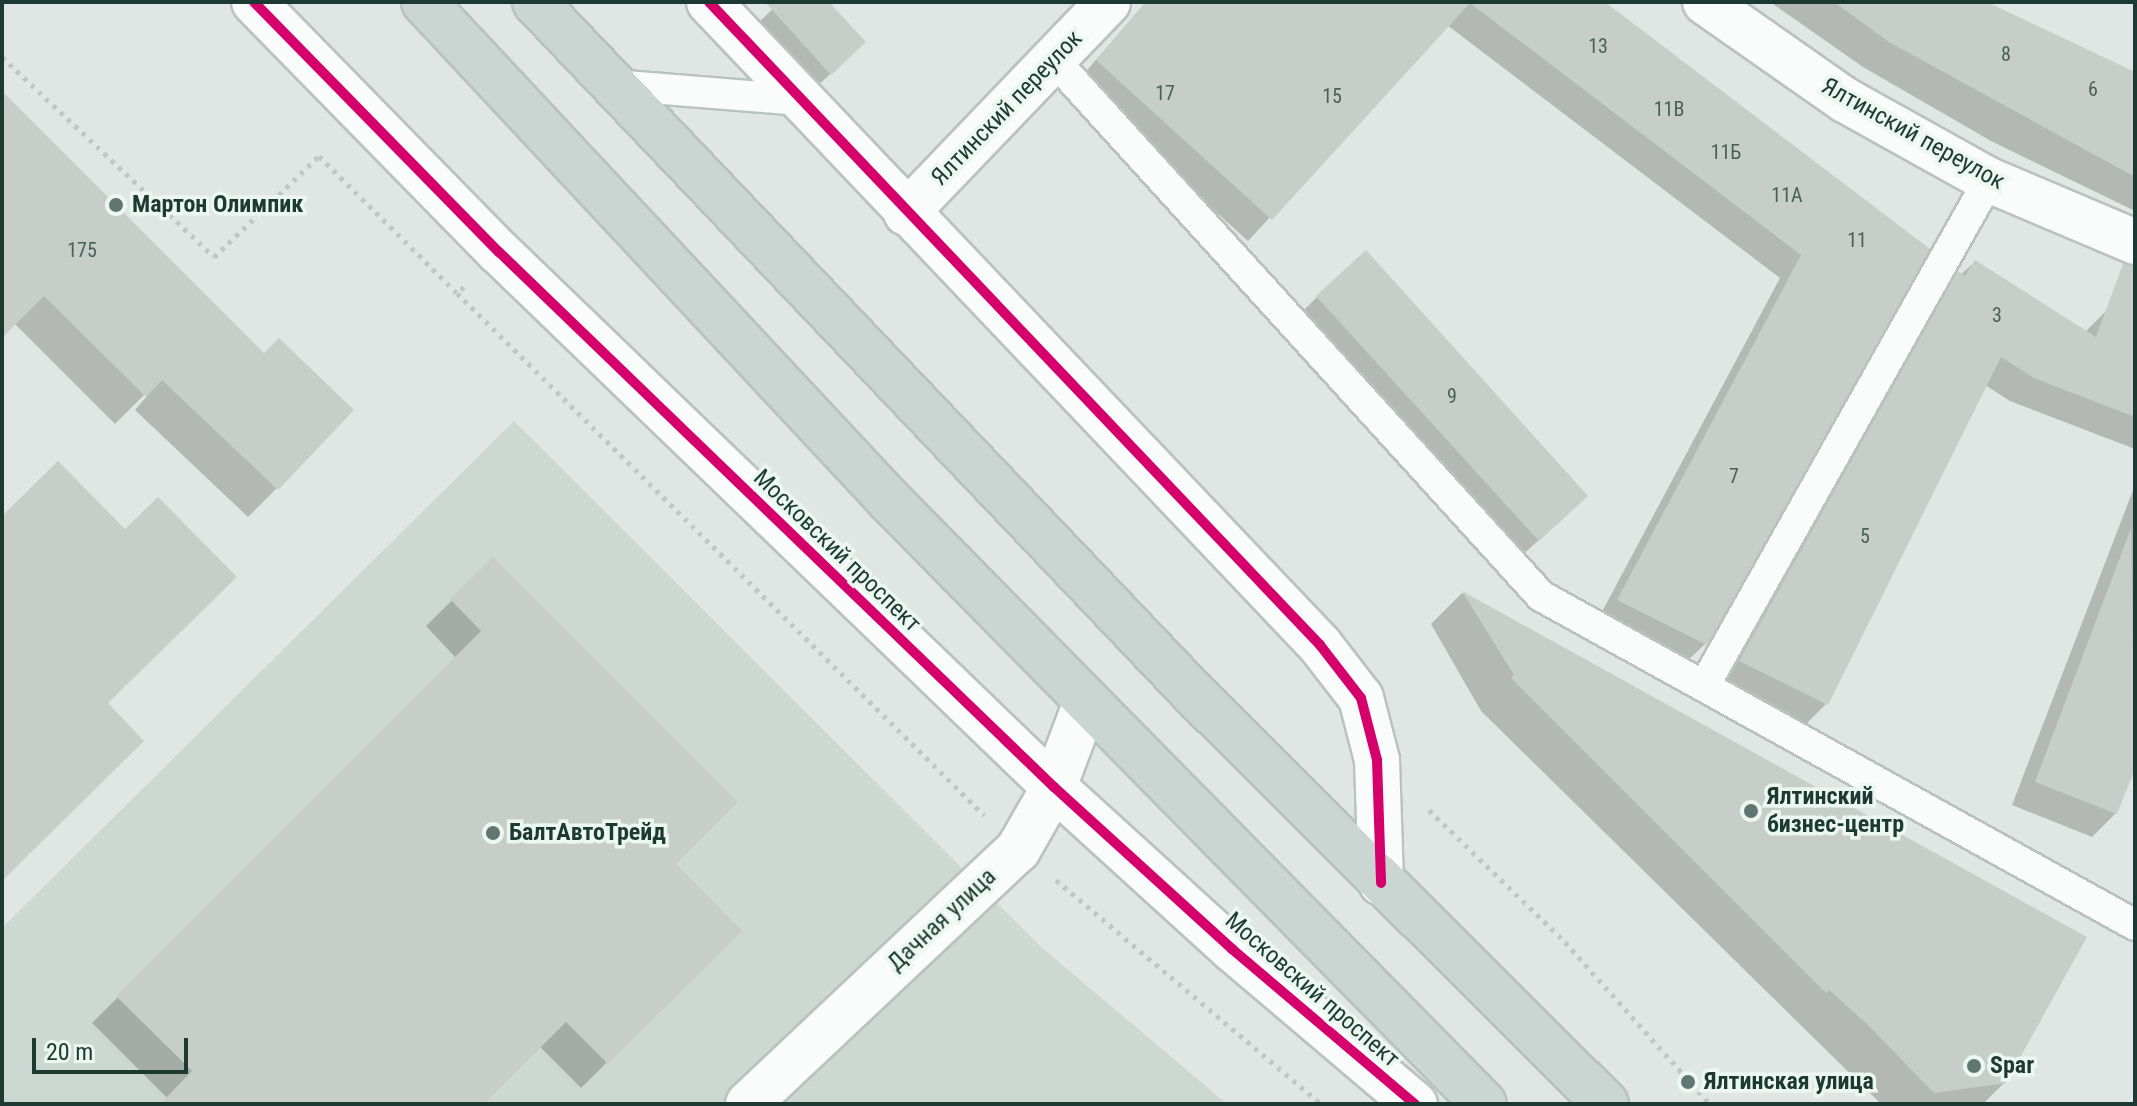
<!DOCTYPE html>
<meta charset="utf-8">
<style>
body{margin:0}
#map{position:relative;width:2137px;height:1106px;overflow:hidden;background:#e0e6e3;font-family:"Roboto Condensed",sans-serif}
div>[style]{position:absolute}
.built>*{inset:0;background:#cdd8d3}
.shadow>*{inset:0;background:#0003}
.building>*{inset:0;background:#c7ceca}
.path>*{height:5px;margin-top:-2.5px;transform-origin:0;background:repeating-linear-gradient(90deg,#bec8c5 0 4px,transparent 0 10px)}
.roads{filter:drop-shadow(2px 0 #b8c3bf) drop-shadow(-2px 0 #b8c3bf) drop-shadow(0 2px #b8c3bf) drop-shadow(0 -2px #b8c3bf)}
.lane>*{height:30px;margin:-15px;padding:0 15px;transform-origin:15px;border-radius:15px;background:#fafbfb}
.street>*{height:44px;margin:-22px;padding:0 22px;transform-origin:22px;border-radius:22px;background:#fafbfb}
.secondary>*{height:44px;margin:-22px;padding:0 22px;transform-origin:22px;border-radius:22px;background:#fafbfb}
.primary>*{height:44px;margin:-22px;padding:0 22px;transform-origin:22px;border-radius:22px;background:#cbd5d2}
.cycleway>*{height:10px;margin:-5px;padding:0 5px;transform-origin:5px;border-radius:5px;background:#d6006c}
.dots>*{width:22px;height:22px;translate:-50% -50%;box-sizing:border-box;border:4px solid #ecf7f1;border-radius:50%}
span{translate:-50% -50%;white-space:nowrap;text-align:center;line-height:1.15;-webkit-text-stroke:7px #ecf7f1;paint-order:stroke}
.number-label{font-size:20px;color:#486059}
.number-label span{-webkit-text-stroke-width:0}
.street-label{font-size:24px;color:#1d3a32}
.poi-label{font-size:24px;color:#1d3a32;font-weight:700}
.left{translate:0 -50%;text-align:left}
.frame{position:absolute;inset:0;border:4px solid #1d3a32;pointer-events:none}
.scale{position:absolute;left:32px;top:1038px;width:156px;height:36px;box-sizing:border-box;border:4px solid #1d3a32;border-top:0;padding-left:10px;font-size:24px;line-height:28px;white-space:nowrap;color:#1d3a32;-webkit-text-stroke:6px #ecf7f1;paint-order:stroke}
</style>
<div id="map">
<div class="built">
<i style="clip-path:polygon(514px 421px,1040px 946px,1227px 1104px,2px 1104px,2px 928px)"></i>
</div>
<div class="shadow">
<i style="clip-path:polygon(780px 2px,826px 2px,849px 57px,815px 88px,757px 24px)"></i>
<i style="clip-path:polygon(1146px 2px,1598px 2px,1927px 249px,1705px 644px,1682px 666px,1596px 623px,1780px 278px,1447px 25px,1248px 241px,1075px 84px)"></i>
<i style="clip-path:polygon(1770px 2px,1983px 2px,2135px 74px,2135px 211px,1991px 141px,1863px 67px)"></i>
<i style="clip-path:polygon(2px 94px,277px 488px,248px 517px,135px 410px,168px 371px,115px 424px,14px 323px,2px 335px)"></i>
<i style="clip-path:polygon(1975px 262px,2085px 332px,2108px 309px,2135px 320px,2135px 449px,2010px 401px,1985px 385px,1826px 704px,1803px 727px,1717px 685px,1935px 297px)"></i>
<i style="clip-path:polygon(1317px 297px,1564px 517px,1517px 560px,1296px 318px)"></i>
<i style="clip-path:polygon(2135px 485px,2135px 763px,2116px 813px,2092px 837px,2012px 805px)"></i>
<i style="clip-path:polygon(493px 560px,673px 864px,739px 931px,581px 1088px,539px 1046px,481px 1104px,162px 1104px,168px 1099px,92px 1023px,457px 659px,426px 626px)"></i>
<i style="clip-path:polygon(1462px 593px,2085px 938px,2005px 1082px,1983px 1104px,1881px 1104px,1481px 711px,1431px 624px)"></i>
</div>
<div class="building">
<i style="clip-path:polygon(765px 2px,829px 2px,866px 42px,831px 75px)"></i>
<i style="clip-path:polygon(1146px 2px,1605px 2px,1930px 249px,1707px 645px,1617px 600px,1801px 255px,1470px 3px,1272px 220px,1096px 60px)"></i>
<i style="clip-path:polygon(1834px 2px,1987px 2px,2135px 72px,2135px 177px,1889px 42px)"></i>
<i style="clip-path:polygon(2px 91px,264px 353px,279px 338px,354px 410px,278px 490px,162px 380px,146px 397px,44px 296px,2px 338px)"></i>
<i style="clip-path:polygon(1366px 250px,1588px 496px,1539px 541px,1316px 296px)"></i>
<i style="clip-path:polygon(1975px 260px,2096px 337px,2123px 264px,2135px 266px,2135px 417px,2034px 378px,2001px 357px,1828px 705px,1739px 661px,1958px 271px,1965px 276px)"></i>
<i style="clip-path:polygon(58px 461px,125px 529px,158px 497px,237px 577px,108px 703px,144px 741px,2px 881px,2px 516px)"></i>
<i style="clip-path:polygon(2131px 528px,2135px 769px,2117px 814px,2035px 782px)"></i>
<i style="clip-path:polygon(493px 557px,738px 802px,676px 864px,742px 931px,608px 1064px,566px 1022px,484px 1104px,160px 1104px,192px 1071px,116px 996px,481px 631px,450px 599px)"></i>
<i style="clip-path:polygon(1462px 591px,2087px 937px,2006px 1083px,1934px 1093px,1866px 1023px,1829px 990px,1826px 993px,1511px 678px,1514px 675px)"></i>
</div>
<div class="path">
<i style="left:2px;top:57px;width:291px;rotate:43.3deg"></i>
<i style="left:214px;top:257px;width:146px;rotate:-43.9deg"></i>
<i style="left:319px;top:156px;width:194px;rotate:44.8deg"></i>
<i style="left:464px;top:287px;width:9px;rotate:139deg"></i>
<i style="left:457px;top:293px;width:742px;rotate:44.73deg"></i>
<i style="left:1429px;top:810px;width:190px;rotate:44.1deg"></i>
<i style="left:1565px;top:942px;width:217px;rotate:48.2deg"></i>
<i style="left:1056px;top:880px;width:347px;rotate:40.2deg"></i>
</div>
<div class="roads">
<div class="lane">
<i style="left:1054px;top:60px;width:724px;rotate:47.74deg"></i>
<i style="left:1541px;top:596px;width:679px;rotate:28.98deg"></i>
<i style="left:613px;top:85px;width:189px;rotate:4.6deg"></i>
<i style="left:1704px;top:686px;width:581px;rotate:-60.61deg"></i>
</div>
<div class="street">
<i style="left:254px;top:2px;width:350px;rotate:45.6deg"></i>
<i style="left:499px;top:252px;width:771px;rotate:43.95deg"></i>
<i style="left:1054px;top:787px;width:241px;rotate:42.3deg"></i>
<i style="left:1232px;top:949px;width:240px;rotate:40.3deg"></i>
<i style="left:709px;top:2px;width:887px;rotate:46.46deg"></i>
<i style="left:1320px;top:645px;width:67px;rotate:52.3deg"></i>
<i style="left:1361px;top:698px;width:64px;rotate:75.5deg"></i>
<i style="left:1377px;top:760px;width:123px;rotate:88.1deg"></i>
<i style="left:1705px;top:2px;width:171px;rotate:35deg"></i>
<i style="left:1845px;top:100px;width:165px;rotate:29.1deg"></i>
<i style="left:1989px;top:180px;width:159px;rotate:23deg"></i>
<i style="left:906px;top:213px;width:292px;rotate:-46.2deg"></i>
</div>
<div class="secondary">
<i style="left:748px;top:1104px;width:371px;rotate:-43.3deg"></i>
<i style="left:1018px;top:850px;width:73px;rotate:-60.3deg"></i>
<i style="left:1054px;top:787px;width:91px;rotate:-69.4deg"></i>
</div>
<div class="primary">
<i style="left:424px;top:2px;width:683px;rotate:46.96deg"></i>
<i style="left:890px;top:501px;width:846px;rotate:45.43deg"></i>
<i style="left:535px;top:2px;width:953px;rotate:46.4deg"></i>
<i style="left:1192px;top:692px;width:584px;rotate:44.86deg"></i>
</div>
</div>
<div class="cycleway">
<i style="left:254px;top:2px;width:350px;rotate:45.6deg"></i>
<i style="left:499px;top:252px;width:771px;rotate:43.95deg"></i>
<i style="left:1054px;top:787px;width:241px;rotate:42.3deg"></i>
<i style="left:1232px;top:949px;width:240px;rotate:40.3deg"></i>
<i style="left:709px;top:2px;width:887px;rotate:46.46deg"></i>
<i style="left:1320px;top:645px;width:67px;rotate:52.3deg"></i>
<i style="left:1361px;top:698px;width:64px;rotate:75.5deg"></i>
<i style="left:1377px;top:760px;width:123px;rotate:88.1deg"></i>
</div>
<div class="dots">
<i style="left:116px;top:205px;background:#617670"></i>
<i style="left:1751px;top:811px;background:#617670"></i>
<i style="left:493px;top:833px;background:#617670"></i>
<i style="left:1974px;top:1066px;background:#617670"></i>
<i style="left:1688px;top:1082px;background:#617670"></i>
</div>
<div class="number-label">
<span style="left:1598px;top:46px">13</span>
<span style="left:2006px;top:54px">8</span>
<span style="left:2093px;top:89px">6</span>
<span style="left:1165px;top:93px">17</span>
<span style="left:1332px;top:96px">15</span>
<span style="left:1669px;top:109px">11В</span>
<span style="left:1726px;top:152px">11Б</span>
<span style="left:1787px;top:195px">11А</span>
<span style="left:1857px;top:240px">11</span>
<span style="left:82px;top:250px">175</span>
<span style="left:1997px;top:315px">3</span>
<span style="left:1452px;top:396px">9</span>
<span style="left:1734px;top:476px">7</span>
<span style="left:1865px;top:536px">5</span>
</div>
<div class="street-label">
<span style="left:1007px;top:108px;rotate:-46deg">Ялтинский переулок</span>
<span style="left:1913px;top:134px;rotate:29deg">Ялтинский переулок</span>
<span style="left:837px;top:551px;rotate:44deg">Московский проспект</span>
<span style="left:942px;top:920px;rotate:-43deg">Дачная улица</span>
<span style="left:1312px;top:990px;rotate:41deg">Московский проспект</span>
</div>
<div class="poi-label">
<span class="left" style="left:132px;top:205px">Мартон Олимпик</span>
<span class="left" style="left:1767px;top:811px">Ялтинский<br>бизнес-центр</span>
<span class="left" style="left:509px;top:833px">БалтАвтоТрейд</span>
<span class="left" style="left:1990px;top:1066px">Spar</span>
<span class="left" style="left:1704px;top:1082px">Ялтинская улица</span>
</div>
<div class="frame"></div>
<div class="scale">20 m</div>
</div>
